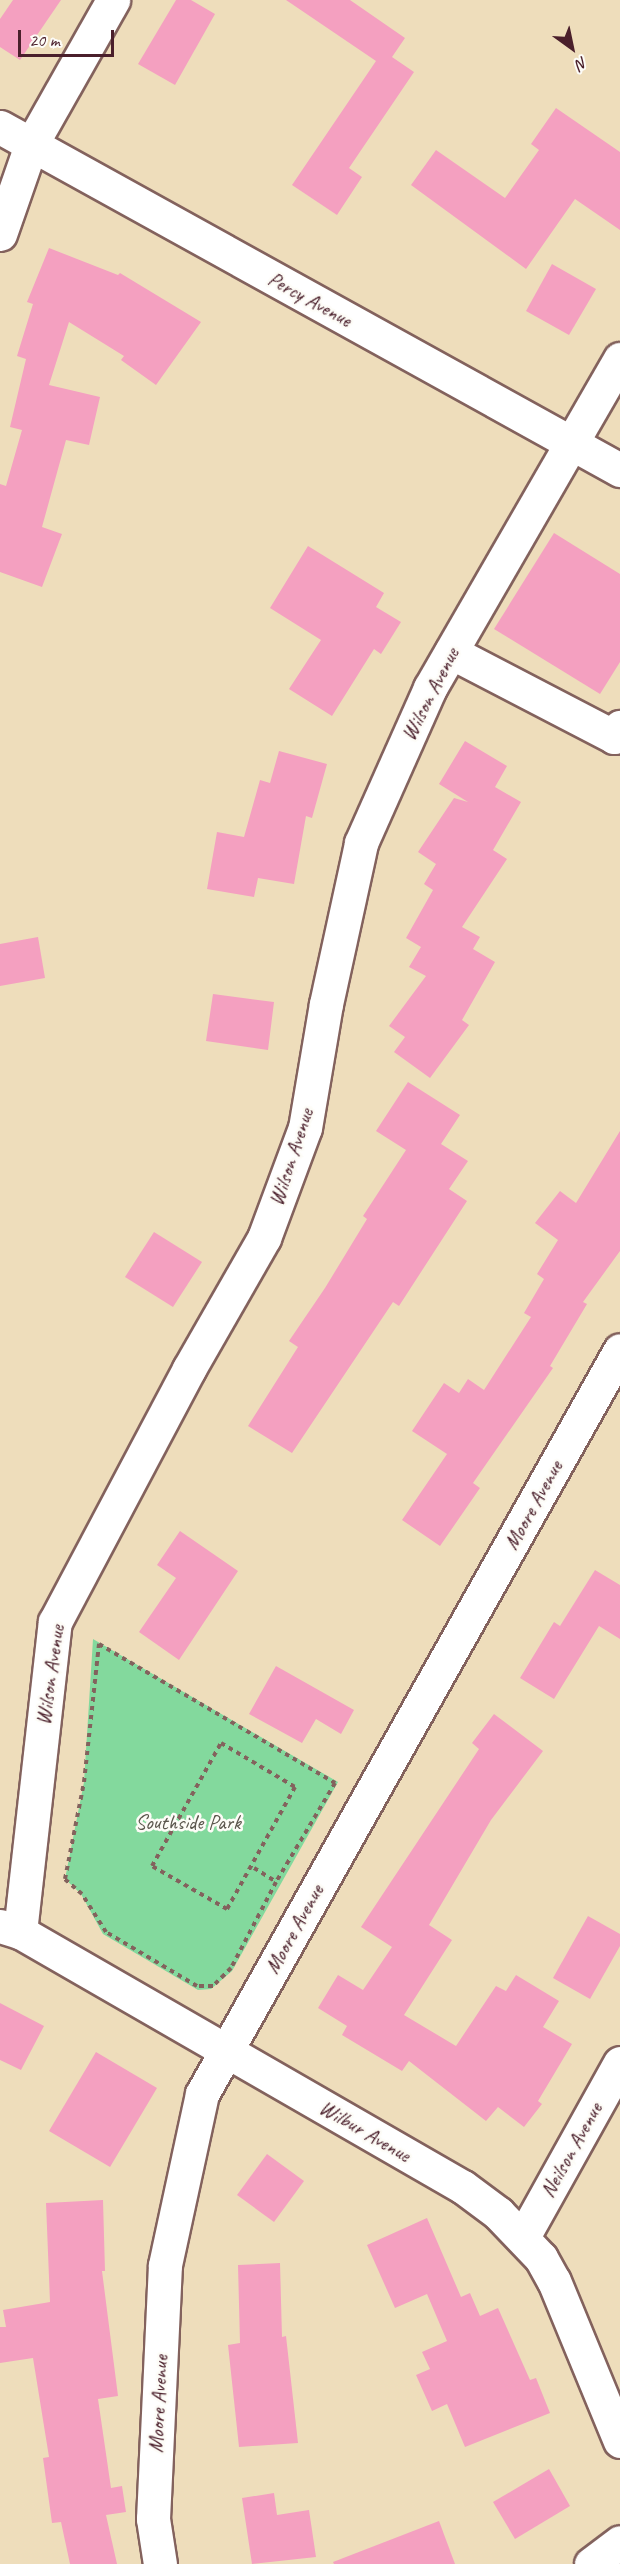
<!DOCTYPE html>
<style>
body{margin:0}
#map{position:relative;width:620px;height:2564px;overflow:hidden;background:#edb;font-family:Caveat,sans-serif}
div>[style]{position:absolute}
.green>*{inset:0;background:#83d99d}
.building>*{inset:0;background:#f4a0c0}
.path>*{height:4px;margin-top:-2px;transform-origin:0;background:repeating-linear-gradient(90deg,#83625d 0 4.5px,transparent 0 9px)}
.roads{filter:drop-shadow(2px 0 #83625d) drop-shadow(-2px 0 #83625d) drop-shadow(0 2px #83625d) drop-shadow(0 -2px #83625d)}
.minor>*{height:33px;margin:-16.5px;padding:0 16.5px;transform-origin:16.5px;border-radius:16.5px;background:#fff}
span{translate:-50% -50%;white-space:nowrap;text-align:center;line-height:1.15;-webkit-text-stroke:5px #fdfcf7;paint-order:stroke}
.street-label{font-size:21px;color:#4a1f2b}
.park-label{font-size:21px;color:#5b574d}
.north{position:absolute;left:542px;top:18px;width:60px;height:60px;-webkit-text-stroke:4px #fdfcf7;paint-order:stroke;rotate:147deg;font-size:16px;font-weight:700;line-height:24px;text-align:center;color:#4a1f2b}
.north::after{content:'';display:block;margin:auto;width:21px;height:27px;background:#4a1f2b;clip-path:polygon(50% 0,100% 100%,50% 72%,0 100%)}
.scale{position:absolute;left:18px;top:30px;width:96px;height:27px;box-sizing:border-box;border:3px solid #4a1f2b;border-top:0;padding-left:8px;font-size:18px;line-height:21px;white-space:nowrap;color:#4a1f2b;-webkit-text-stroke:4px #fdfcf7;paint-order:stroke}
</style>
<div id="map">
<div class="green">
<i style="clip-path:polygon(93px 1639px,338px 1782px,232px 1971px,211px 1989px,198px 1990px,103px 1934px,81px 1894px,65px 1879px,84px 1782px)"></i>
</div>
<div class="building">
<i style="clip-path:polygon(13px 0,61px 0,20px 60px,0 47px,0 19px)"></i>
<i style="clip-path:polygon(176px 0,191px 0,215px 14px,175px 85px,138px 64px)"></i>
<i style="clip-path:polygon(286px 0,350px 0,405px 38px,392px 57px,414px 72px,349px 168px,362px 177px,337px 215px,292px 185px,376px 61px)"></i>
<i style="clip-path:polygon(556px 108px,620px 152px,620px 230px,575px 199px,526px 269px,411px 185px,436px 150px,505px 198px,539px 150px,531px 144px)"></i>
<i style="clip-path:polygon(49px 248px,118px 275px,120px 273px,201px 322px,156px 385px,121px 360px,124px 356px,69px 322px,49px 385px,100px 397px,89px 445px,66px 440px,42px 527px,62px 534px,42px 587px,0 572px,0 484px,6px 486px,22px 430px,10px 427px,26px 359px,17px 356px,33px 304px,27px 302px)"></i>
<i style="clip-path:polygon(552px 264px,596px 289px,569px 335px,526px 311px)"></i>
<i style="clip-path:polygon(554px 533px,620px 574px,620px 662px,600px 694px,494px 629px)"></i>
<i style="clip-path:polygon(308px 546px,384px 593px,376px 607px,401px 622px,381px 654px,374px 649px,332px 716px,289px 689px,321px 640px,270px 608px)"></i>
<i style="clip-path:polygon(465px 741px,507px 766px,495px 787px,521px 802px,493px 850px,507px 859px,462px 927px,480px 937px,473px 949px,495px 962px,462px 1020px,469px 1025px,430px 1078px,394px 1052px,405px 1037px,389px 1026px,426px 976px,409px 967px,421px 947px,406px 938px,433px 890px,424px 884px,436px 864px,418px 852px,454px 798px,468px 802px,439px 784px)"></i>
<i style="clip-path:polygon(279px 751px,327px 764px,312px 818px,306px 816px,294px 884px,258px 878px,254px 897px,207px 889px,217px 832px,244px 837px,260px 780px,270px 783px)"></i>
<i style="clip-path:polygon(38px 937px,45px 978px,0 986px,0 944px)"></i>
<i style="clip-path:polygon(213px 994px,274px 1002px,268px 1050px,206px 1041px)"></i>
<i style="clip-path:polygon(408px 1082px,460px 1115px,441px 1144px,468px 1161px,449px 1189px,467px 1201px,399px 1306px,393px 1302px,292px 1453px,248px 1426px,298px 1347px,289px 1341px,325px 1288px,367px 1219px,363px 1216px,406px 1150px,376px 1131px)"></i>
<i style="clip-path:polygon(620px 1131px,620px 1251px,583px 1302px,587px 1304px,550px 1366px,553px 1368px,473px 1483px,480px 1488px,440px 1546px,402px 1520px,447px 1454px,412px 1431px,444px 1383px,459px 1393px,468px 1379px,484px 1390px,531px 1317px,524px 1313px,544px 1279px,537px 1274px,558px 1240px,535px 1223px,560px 1191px,576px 1203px)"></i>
<i style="clip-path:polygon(154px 1232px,202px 1262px,173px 1307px,125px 1277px)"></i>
<i style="clip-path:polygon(180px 1531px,238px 1571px,179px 1660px,139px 1632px,176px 1578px,157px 1565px)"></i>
<i style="clip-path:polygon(595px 1570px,620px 1585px,620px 1639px,599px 1626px,554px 1699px,520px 1678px,554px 1622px,560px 1626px)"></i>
<i style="clip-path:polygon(276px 1666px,354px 1710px,341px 1734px,316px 1719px,302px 1743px,249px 1714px)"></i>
<i style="clip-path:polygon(494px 1714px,543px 1751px,491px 1820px,429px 1925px,452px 1940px,404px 2015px,456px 2046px,496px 1986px,506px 1991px,516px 1975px,559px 2001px,543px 2027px,572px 2044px,538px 2101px,542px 2104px,524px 2127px,498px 2107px,486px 2121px,409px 2061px,402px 2071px,342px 2035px,347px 2026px,318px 2008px,338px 1975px,363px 1990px,392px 1947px,361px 1927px,479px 1749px,472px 1743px)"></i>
<i style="clip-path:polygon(588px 1916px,620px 1934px,620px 1946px,590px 1999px,553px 1978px)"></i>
<i style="clip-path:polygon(0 2003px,44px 2026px,21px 2070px,0 2060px)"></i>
<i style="clip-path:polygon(96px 2052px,157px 2088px,110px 2167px,49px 2131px)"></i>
<i style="clip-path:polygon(267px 2154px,304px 2181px,274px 2222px,237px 2195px)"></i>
<i style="clip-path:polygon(103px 2200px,105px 2271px,102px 2271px,118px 2396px,98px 2399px,111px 2488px,122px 2486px,126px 2512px,106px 2515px,117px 2564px,70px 2564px,61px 2522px,52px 2523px,43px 2458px,49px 2457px,33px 2358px,0 2363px,0 2327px,6px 2327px,3px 2310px,50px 2302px,46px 2203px)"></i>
<i style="clip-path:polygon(427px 2218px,461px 2297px,470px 2293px,480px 2316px,498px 2308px,530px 2380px,536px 2378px,550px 2413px,465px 2447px,447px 2404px,432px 2411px,416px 2375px,430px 2369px,422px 2352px,447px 2341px,427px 2294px,395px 2308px,367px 2245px)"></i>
<i style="clip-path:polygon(280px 2263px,282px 2337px,286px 2336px,298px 2443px,239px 2447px,228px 2345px,240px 2343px,238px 2265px)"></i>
<i style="clip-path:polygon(549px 2469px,570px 2506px,515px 2539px,493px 2502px)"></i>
<i style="clip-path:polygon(274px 2493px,277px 2515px,309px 2510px,316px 2557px,252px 2564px,242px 2498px)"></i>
<i style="clip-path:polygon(439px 2521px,455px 2564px,334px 2564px,333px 2562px)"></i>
</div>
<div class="path">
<i style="left:99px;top:1644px;width:274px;rotate:30.5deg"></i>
<i style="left:335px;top:1783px;width:115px;rotate:120.8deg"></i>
<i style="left:276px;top:1882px;width:97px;rotate:117.6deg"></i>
<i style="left:231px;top:1968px;width:25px;rotate:135deg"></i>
<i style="left:213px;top:1986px;width:16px;rotate:180deg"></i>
<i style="left:197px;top:1986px;width:106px;rotate:-149.3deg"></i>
<i style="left:106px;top:1932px;width:45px;rotate:-122.3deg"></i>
<i style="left:82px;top:1894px;width:23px;rotate:-139deg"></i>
<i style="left:65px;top:1879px;width:99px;rotate:-78.9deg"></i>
<i style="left:84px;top:1782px;width:139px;rotate:-83.8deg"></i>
<i style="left:221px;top:1743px;width:86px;rotate:30.7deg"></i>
<i style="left:295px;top:1787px;width:140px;rotate:119.1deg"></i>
<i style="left:227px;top:1909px;width:86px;rotate:-150.2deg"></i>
<i style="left:152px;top:1866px;width:141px;rotate:-60.7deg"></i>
<i style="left:254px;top:1868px;width:26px;rotate:32deg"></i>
</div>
<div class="roads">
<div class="minor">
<i style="left:0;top:127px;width:709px;rotate:28.95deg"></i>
<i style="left:0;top:234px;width:94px;rotate:-70.8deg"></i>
<i style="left:31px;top:145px;width:167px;rotate:-60.5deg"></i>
<i style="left:451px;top:652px;width:184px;rotate:27.5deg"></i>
<i style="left:614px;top:737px;width:12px;rotate:-59deg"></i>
<i style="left:0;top:1926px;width:21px;rotate:17deg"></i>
<i style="left:20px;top:1932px;width:511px;rotate:29.93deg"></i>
<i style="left:463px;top:2187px;width:44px;rotate:36.6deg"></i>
<i style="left:498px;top:2213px;width:62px;rotate:46.3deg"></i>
<i style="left:541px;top:2258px;width:26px;rotate:61deg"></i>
<i style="left:554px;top:2281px;width:173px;rotate:67.6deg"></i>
<i style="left:20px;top:1932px;width:312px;rotate:-83.6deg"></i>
<i style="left:55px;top:1622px;width:286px;rotate:-62.1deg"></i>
<i style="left:189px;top:1369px;width:151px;rotate:-60.2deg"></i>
<i style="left:264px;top:1238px;width:117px;rotate:-69.6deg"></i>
<i style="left:305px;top:1128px;width:126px;rotate:-80.4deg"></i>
<i style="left:326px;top:1004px;width:165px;rotate:-77.7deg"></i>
<i style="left:361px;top:843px;width:170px;rotate:-66deg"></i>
<i style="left:430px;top:688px;width:380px;rotate:-60deg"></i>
<i style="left:523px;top:2237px;width:199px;rotate:-60.9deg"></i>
<i style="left:160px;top:2564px;width:46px;rotate:-98.8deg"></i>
<i style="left:153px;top:2519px;width:254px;rotate:-87.3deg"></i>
<i style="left:165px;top:2265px;width:175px;rotate:-77.8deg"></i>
<i style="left:202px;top:2094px;width:853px;rotate:-60.67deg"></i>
<i style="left:591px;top:2564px;width:36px;rotate:-37deg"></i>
</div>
</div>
<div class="street-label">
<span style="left:310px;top:299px;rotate:29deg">Percy Avenue</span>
<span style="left:430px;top:694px;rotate:-63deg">Wilson Avenue</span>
<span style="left:291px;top:1157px;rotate:-72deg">Wilson Avenue</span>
<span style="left:533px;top:1505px;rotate:-61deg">Moore Avenue</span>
<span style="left:50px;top:1675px;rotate:-82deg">Wilson Avenue</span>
<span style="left:294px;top:1929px;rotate:-61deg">Moore Avenue</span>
<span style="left:365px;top:2131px;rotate:30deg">Wilbur Avenue</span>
<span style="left:571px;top:2150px;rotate:-61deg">Neilson Avenue</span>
<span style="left:158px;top:2404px;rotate:-87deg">Moore Avenue</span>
</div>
<div class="park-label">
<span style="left:188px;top:1822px">Southside Park</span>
</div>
<div class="north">N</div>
<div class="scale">20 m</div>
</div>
